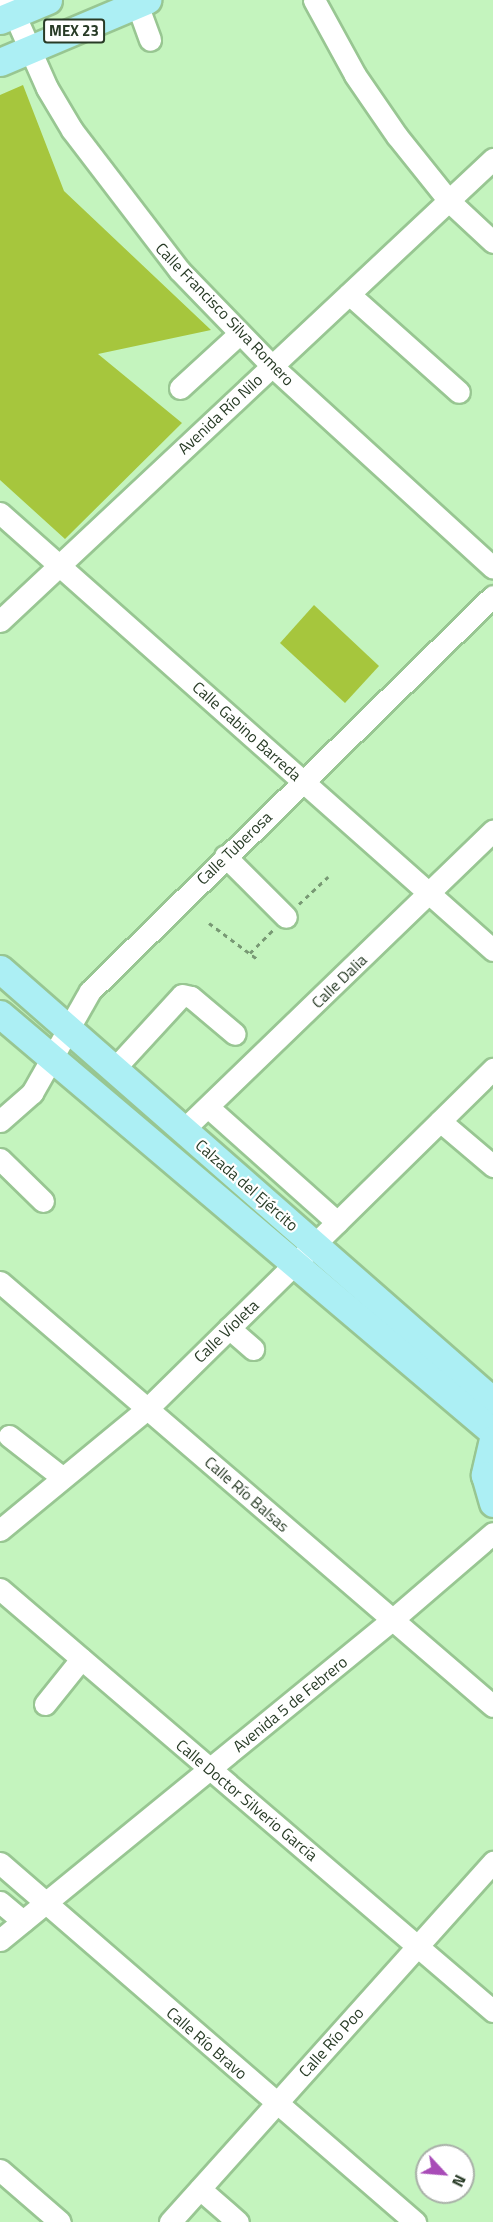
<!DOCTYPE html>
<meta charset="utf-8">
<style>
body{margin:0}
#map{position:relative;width:493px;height:2222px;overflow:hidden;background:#c4f4be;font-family:"Titillium Web",sans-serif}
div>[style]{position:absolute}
.building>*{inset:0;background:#a6c63d}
.path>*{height:3px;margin-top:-1.5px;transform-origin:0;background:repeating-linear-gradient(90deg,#789974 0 4.5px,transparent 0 9px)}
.roads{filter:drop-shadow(2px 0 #98c692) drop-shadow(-2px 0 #98c692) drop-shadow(0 2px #98c692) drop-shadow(0 -2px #98c692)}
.minor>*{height:21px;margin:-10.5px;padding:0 10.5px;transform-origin:10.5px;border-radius:10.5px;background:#fff}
.major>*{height:27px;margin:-13.5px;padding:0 13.5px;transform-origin:13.5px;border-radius:13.5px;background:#aceff4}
span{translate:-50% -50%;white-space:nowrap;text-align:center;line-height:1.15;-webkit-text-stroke:4.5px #fff;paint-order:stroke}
.shield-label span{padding:2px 4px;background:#fff;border:2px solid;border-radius:4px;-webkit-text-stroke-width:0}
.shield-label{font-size:15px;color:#283b26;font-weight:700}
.street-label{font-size:16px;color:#283b26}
.north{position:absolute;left:415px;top:2144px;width:60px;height:60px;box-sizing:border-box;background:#fff;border:2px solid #a9b1a8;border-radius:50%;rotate:116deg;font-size:16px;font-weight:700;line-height:24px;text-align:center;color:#283b26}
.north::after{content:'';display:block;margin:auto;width:21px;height:27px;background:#a84cb7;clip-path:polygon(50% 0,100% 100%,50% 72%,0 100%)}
</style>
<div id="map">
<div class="building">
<i style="clip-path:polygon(23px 85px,64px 191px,211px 330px,98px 354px,182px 423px,65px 539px,0 480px,0 95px)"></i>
<i style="clip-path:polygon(314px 605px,379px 666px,345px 703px,280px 643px)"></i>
</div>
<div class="path">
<i style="left:299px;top:904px;width:40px;rotate:-43deg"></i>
<i style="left:209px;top:923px;width:59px;rotate:36.7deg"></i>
<i style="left:250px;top:953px;width:35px;rotate:-45deg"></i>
</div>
<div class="roads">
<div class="minor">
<i style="left:8px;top:0;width:96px;rotate:66.1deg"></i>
<i style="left:47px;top:88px;width:49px;rotate:59.2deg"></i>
<i style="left:72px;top:130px;width:176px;rotate:52.6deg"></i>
<i style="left:179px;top:270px;width:134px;rotate:45.9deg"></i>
<i style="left:272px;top:366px;width:299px;rotate:42.4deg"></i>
<i style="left:314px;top:0;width:85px;rotate:61.3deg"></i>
<i style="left:355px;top:75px;width:74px;rotate:55.5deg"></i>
<i style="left:397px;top:136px;width:83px;rotate:51.3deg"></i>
<i style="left:449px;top:201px;width:60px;rotate:43deg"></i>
<i style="left:137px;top:4px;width:38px;rotate:70deg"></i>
<i style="left:349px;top:294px;width:147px;rotate:41.7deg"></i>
<i style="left:180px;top:388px;width:81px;rotate:-42.5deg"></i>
<i style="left:0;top:513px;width:659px;rotate:41.55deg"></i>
<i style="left:0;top:621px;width:676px;rotate:-43.14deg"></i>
<i style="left:225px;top:856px;width:86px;rotate:45deg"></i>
<i style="left:114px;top:1069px;width:100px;rotate:-47.4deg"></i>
<i style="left:182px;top:995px;width:9px;rotate:13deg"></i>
<i style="left:191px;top:997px;width:57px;rotate:40.1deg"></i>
<i style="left:208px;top:1107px;width:173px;rotate:41.7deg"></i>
<i style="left:0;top:1121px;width:43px;rotate:-41.2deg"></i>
<i style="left:32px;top:1093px;width:117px;rotate:-60.4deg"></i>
<i style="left:90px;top:991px;width:564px;rotate:-44.43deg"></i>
<i style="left:440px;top:1121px;width:70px;rotate:40.3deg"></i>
<i style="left:183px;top:1130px;width:431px;rotate:-44deg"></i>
<i style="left:0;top:1159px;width:60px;rotate:44.3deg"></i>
<i style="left:0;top:1282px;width:650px;rotate:40.7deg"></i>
<i style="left:229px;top:1328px;width:32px;rotate:41deg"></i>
<i style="left:9px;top:1436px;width:68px;rotate:37.9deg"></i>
<i style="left:0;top:1530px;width:192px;rotate:-39.5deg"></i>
<i style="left:148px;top:1408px;width:484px;rotate:-44.5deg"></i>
<i style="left:0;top:1589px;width:649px;rotate:40.56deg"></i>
<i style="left:45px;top:1704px;width:58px;rotate:-51.3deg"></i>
<i style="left:0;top:1863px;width:549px;rotate:40.86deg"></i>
<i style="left:0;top:1902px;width:30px;rotate:40deg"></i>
<i style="left:0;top:1940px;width:506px;rotate:-39.23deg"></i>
<i style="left:392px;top:1620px;width:133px;rotate:-40.7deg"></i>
<i style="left:0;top:2170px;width:79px;rotate:40.9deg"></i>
<i style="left:200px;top:2189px;width:50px;rotate:41deg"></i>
<i style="left:170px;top:2222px;width:484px;rotate:-48.1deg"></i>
</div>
<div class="major">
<i style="left:0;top:20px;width:52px;rotate:-22.6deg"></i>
<i style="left:0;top:62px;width:160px;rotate:-22.9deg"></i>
<i style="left:0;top:969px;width:655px;rotate:41.23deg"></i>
<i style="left:0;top:1014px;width:646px;rotate:40.29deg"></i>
<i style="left:493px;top:1439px;width:37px;rotate:103deg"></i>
<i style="left:485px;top:1475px;width:29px;rotate:74deg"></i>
</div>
</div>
<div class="shield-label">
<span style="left:74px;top:31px">MEX 23</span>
</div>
<div class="street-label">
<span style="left:225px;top:314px;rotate:46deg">Calle Francisco Silva Romero</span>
<span style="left:220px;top:414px;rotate:-43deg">Avenida Río Nilo</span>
<span style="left:247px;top:731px;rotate:42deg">Calle Gabino Barreda</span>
<span style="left:234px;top:848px;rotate:-44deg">Calle Tuberosa</span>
<span style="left:339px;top:981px;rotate:-44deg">Calle Dalia</span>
<span style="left:247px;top:1185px;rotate:41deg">Calzada del Ejército</span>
<span style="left:226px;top:1331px;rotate:-44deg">Calle Violeta</span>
<span style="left:247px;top:1494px;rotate:41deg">Calle Río Balsas</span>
<span style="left:290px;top:1704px;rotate:-39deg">Avenida 5 de Febrero</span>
<span style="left:247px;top:1800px;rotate:40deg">Calle Doctor Silverio García</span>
<span style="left:331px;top:2042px;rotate:-48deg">Calle Río Poo</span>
<span style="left:207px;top:2043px;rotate:41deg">Calle Río Bravo</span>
</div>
<div class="north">N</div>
</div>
